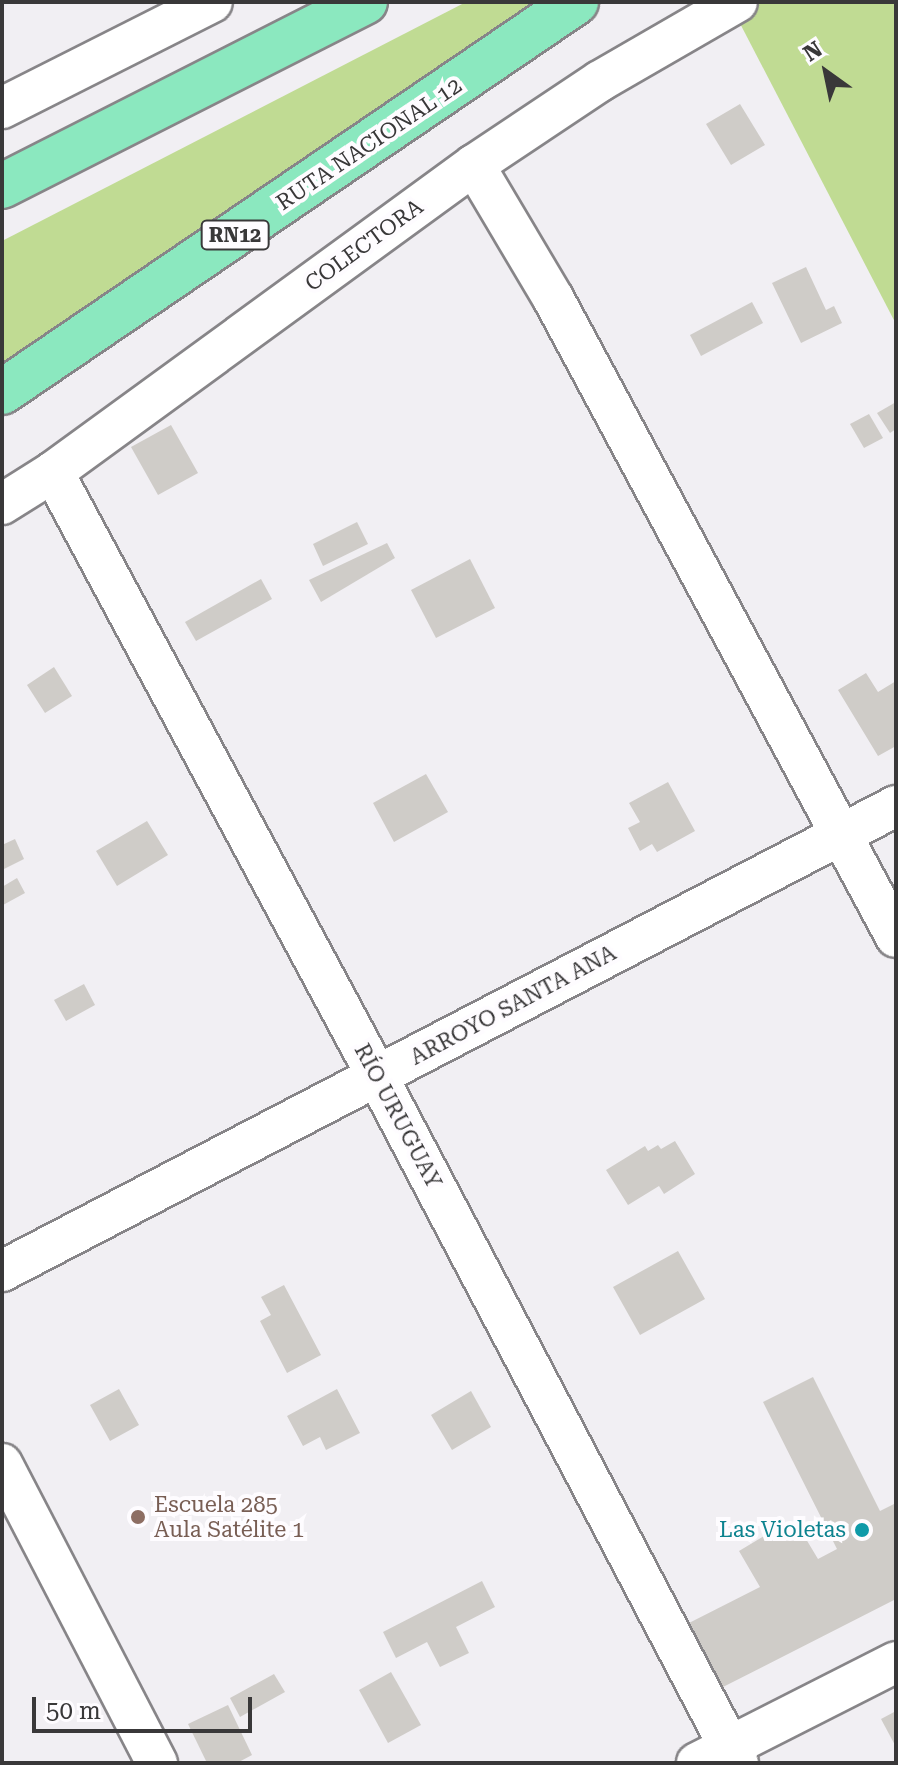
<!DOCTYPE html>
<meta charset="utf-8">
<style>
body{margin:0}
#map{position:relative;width:898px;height:1765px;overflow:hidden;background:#f1eff3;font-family:"Roboto Serif",serif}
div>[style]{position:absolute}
.green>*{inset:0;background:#c0db93}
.building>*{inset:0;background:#cfccc8}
.roads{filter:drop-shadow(2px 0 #878588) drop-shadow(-2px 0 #878588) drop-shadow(0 2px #878588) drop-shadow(0 -2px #878588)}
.minor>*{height:40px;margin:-20px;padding:0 20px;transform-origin:20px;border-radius:20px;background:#fff}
.highway>*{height:44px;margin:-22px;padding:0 22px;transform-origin:22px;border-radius:22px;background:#8be8bf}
.dots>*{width:22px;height:22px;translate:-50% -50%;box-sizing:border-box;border:4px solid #fefcff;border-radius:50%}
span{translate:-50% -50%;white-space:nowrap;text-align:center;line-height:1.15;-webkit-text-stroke:8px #fefcff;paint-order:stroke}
.shield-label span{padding:2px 6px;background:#fefcff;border:2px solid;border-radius:6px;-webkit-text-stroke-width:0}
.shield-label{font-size:20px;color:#393839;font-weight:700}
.street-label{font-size:22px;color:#393839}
.education-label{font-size:22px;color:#785e54}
.left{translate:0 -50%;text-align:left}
.culture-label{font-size:22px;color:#0d838f}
.right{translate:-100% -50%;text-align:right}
.frame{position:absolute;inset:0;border:4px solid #393839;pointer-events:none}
.north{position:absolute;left:786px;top:32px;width:80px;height:80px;-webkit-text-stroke:6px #fefcff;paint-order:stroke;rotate:327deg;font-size:22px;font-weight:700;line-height:32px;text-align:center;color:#393839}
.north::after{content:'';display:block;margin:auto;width:28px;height:36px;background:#393839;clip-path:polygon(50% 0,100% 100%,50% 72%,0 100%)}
.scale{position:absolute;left:32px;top:1697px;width:220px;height:36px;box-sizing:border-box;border:4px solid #393839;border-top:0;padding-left:10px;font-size:24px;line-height:28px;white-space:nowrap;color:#393839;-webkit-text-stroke:6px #fefcff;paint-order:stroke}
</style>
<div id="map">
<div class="green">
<i style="clip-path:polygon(466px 2px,544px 2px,2px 369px,2px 241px)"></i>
<i style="clip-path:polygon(743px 2px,896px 2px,896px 324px,732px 8px)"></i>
</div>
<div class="building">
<i style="clip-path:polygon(740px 104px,765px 145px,731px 165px,706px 124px)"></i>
<i style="clip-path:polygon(806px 267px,826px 310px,834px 306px,842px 323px,801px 343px,772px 283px)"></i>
<i style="clip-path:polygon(752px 302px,763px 323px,701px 356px,690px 335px)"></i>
<i style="clip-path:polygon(896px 402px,896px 429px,890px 433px,877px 413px)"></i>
<i style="clip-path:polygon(869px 414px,883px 438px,864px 448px,850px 424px)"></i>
<i style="clip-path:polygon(171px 425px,198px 473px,158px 495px,131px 447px)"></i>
<i style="clip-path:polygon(357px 522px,368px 544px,323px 566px,313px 544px)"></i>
<i style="clip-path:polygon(387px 543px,395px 558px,321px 602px,309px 580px)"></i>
<i style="clip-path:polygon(470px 559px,495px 608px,436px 638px,411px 590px)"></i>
<i style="clip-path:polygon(261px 579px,272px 599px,196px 641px,185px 622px)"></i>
<i style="clip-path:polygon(54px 667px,72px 696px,45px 713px,27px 685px)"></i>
<i style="clip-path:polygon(866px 673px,878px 692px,896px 681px,896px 746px,878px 756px,838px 690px)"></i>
<i style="clip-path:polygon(426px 774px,448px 812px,394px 842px,373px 803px)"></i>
<i style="clip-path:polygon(668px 782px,695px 831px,657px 852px,652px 844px,640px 851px,628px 828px,640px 822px,629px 803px)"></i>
<i style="clip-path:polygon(147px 821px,168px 855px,117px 886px,96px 851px)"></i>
<i style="clip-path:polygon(15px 839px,24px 859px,2px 870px,2px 845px)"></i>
<i style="clip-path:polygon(17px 878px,25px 893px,3px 905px,2px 887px)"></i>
<i style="clip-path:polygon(84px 984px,95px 1005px,66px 1021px,54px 1000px)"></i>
<i style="clip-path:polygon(675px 1141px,695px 1174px,664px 1194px,659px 1186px,628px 1205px,606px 1170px,645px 1146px,648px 1151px,658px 1145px,661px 1149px)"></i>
<i style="clip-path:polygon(678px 1251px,705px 1299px,640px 1335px,613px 1287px)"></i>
<i style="clip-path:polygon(284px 1285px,321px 1355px,287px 1373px,260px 1321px,271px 1315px,261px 1297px)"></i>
<i style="clip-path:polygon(813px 1377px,880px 1511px,896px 1503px,896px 1599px,721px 1688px,689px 1623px,760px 1587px,739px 1551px,769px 1533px,773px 1538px,797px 1524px,818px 1559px,837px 1549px,763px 1402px)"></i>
<i style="clip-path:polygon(119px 1389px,139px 1425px,110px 1441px,90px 1405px)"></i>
<i style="clip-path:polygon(337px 1389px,360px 1433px,326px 1450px,320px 1437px,303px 1446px,287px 1416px)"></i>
<i style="clip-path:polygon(471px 1391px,491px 1427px,452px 1450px,431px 1415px)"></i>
<i style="clip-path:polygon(482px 1581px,495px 1607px,456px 1627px,469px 1653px,440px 1667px,427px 1642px,396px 1658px,383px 1632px)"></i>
<i style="clip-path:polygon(391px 1672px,421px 1725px,388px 1743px,359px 1690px)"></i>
<i style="clip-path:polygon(274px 1674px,285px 1692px,240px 1717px,230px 1698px)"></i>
<i style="clip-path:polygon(228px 1705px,252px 1755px,237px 1763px,207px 1763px,188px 1724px)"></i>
<i style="clip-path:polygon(896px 1711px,896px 1747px,881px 1719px)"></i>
</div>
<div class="roads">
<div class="minor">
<i style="left:2px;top:108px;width:235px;rotate:-26.8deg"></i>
<i style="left:474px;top:165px;width:155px;rotate:59.3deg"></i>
<i style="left:553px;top:298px;width:725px;rotate:61.77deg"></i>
<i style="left:53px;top:472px;width:685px;rotate:61.79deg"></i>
<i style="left:377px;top:1076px;width:776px;rotate:62.28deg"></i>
<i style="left:2px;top:504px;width:60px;rotate:-32.1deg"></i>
<i style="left:53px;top:472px;width:521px;rotate:-36.1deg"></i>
<i style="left:474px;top:165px;width:151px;rotate:-33.7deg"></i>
<i style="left:600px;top:81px;width:158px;rotate:-30deg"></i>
<i style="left:2px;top:1271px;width:1008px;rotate:-27.48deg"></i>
<i style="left:2px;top:1464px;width:337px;rotate:62.6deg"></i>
<i style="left:697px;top:1763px;width:223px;rotate:-26.9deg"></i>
</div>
<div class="highway">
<i style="left:2px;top:186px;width:407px;rotate:-26.9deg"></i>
<i style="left:2px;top:392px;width:694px;rotate:-34.19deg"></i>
</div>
</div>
<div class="dots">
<i style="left:138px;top:1517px;background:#8d6e63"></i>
<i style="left:862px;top:1530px;background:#0f9aa8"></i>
</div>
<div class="shield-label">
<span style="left:235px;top:235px">RN12</span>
</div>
<div class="street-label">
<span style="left:369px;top:144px;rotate:-34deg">RUTA NACIONAL 12</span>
<span style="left:364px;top:245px;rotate:-36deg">COLECTORA</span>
<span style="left:513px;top:1005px;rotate:-28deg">ARROYO SANTA ANA</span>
<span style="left:398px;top:1116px;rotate:62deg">RÍO URUGUAY</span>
</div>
<div class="education-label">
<span class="left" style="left:154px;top:1517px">Escuela 285<br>Aula Satélite 1</span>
</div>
<div class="culture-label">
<span class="right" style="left:846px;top:1530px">Las Violetas</span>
</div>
<div class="frame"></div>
<div class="north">N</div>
<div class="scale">50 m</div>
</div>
